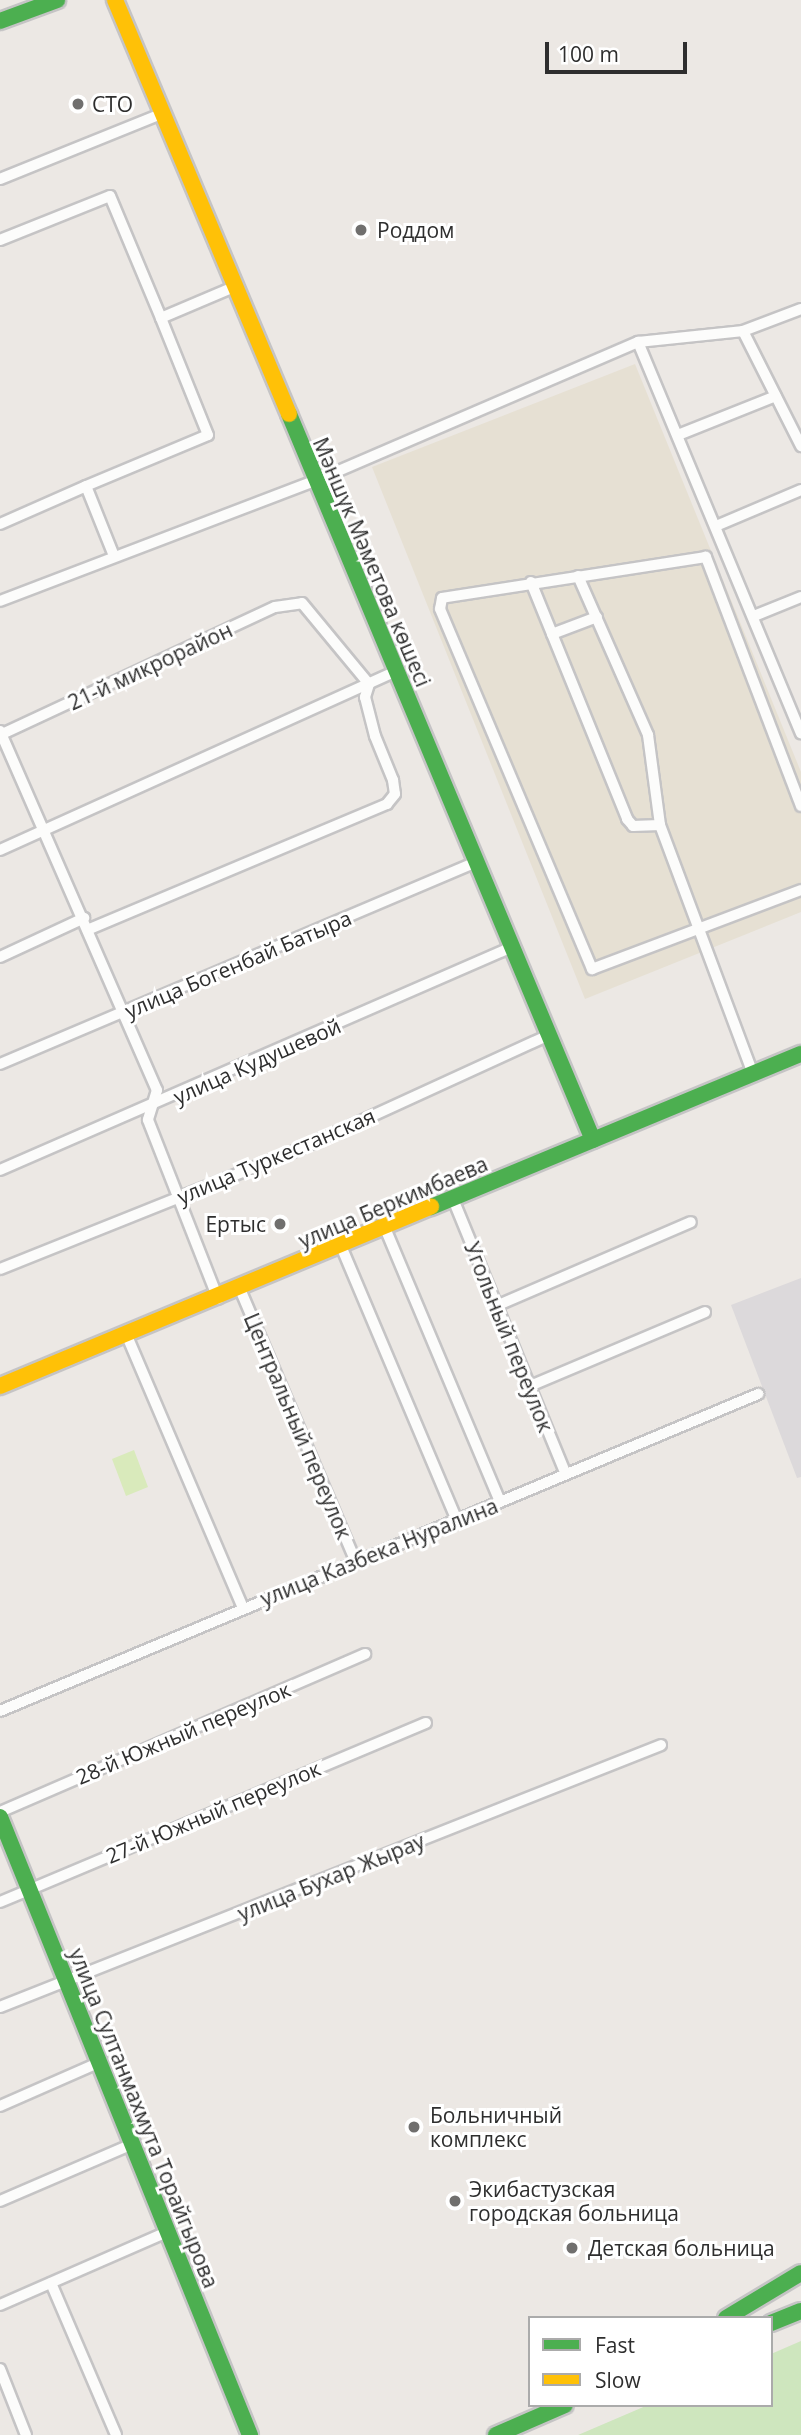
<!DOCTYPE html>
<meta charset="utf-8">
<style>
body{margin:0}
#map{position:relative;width:801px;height:2435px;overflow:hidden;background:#ece8e4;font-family:"Open Sans",sans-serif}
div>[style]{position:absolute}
.industrial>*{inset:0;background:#dcd9db}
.education>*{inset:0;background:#e6e0d3}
.green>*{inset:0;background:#cee6be}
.pitch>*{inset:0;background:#d9eabb}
.roads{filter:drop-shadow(2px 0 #c5c4c5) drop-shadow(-2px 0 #c5c4c5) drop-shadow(0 2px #c5c4c5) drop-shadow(0 -2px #c5c4c5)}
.street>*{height:10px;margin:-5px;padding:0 5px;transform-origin:5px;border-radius:5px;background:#fcfcfb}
.fast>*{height:16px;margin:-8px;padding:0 8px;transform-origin:8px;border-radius:8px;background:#4caf50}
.slow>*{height:16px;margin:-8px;padding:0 8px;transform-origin:8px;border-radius:8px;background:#ffc107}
.dots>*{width:19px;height:19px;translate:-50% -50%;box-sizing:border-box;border:4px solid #fff;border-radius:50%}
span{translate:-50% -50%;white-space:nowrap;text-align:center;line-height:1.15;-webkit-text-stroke:6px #fff;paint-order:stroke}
.poi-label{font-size:21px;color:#2e2e2e}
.left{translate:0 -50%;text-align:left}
.right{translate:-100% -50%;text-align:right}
.street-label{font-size:21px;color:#2e2e2e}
.legend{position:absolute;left:528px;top:2316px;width:245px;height:91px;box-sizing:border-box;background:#fff;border:2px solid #ababab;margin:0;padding:9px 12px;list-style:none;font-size:21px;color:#2e2e2e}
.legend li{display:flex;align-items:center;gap:14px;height:35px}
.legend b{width:35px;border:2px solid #ababab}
.scale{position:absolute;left:545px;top:42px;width:142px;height:32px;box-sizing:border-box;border:4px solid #2e2e2e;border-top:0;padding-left:9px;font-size:21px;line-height:24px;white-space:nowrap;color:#2e2e2e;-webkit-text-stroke:5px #fff;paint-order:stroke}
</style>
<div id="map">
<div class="industrial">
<i style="clip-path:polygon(801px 1278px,801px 1477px,797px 1478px,731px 1305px)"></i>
</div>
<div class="education">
<i style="clip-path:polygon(635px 364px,801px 772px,801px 912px,585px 999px,372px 467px)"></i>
</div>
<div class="green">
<i style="clip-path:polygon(801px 2341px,801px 2435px,578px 2435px,648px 2405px,771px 2405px,771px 2354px)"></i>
</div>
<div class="pitch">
<i style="clip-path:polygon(134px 1450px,148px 1487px,126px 1496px,112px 1459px)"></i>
</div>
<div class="roads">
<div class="street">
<i style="left:0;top:179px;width:174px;rotate:-22deg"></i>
<i style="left:0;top:240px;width:118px;rotate:-21.8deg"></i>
<i style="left:110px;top:196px;width:132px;rotate:67.3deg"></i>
<i style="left:161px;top:318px;width:79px;rotate:-23deg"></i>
<i style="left:743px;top:331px;width:129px;rotate:63.2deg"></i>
<i style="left:638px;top:342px;width:424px;rotate:67.4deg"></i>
<i style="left:678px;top:435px;width:105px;rotate:-21.7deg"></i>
<i style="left:0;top:524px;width:94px;rotate:-23.8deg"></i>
<i style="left:716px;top:526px;width:92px;rotate:-23deg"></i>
<i style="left:114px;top:556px;width:75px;rotate:-111.8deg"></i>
<i style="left:86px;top:486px;width:132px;rotate:-22.7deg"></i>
<i style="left:208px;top:435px;width:126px;rotate:-111.9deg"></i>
<i style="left:578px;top:576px;width:174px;rotate:66.2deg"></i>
<i style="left:648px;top:735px;width:91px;rotate:82.4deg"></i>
<i style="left:660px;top:825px;width:266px;rotate:69.5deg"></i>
<i style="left:531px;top:582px;width:256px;rotate:67.9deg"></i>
<i style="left:627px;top:819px;width:9px;rotate:49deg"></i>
<i style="left:633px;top:826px;width:27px;rotate:-2deg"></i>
<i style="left:0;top:601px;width:337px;rotate:-20.9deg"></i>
<i style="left:315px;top:481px;width:352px;rotate:-23.3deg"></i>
<i style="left:638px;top:342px;width:106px;rotate:-6deg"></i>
<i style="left:743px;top:331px;width:62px;rotate:-20.8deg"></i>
<i style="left:754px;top:616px;width:51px;rotate:-22deg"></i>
<i style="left:552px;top:634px;width:48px;rotate:-20.7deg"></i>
<i style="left:0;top:731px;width:392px;rotate:66.4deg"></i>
<i style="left:157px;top:1090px;width:31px;rotate:107deg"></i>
<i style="left:148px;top:1120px;width:192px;rotate:68.6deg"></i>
<i style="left:0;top:735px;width:303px;rotate:-25deg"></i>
<i style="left:275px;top:607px;width:27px;rotate:-8deg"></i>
<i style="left:302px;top:603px;width:105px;rotate:50.4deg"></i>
<i style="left:369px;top:684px;width:14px;rotate:107deg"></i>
<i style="left:365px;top:697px;width:40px;rotate:75.6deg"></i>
<i style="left:375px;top:736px;width:48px;rotate:67.8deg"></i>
<i style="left:393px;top:780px;width:14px;rotate:82deg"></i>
<i style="left:395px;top:794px;width:13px;rotate:129deg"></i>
<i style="left:387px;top:804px;width:323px;rotate:157.2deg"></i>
<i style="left:801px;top:806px;width:267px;rotate:-110.9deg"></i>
<i style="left:706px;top:557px;width:267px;rotate:171.2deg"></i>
<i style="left:442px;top:598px;width:11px;rotate:100deg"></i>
<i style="left:440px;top:609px;width:391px;rotate:67.1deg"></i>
<i style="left:592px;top:969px;width:223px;rotate:-20.7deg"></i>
<i style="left:0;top:850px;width:433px;rotate:-24.3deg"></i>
<i style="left:0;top:957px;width:93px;rotate:-24.9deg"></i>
<i style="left:0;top:1064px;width:517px;rotate:-22.99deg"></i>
<i style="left:0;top:1170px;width:558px;rotate:-23.54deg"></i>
<i style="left:453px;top:1199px;width:297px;rotate:67.7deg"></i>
<i style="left:385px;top:1228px;width:297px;rotate:67.2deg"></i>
<i style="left:341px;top:1246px;width:298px;rotate:67.1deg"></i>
<i style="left:0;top:1269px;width:323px;rotate:-21.8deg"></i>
<i style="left:300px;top:1149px;width:274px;rotate:-24.6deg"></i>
<i style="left:240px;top:1289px;width:297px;rotate:67deg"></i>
<i style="left:496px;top:1306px;width:212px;rotate:-23.3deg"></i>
<i style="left:127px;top:1336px;width:296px;rotate:66.9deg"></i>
<i style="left:530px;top:1386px;width:190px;rotate:-22.9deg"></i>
<i style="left:0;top:1711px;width:822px;rotate:-22.69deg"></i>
<i style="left:0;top:1812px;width:398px;rotate:-23.4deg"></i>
<i style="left:0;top:1902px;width:462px;rotate:-22.8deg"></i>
<i style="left:0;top:2007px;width:711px;rotate:-21.62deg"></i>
<i style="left:0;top:2106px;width:107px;rotate:-23.7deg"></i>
<i style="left:0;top:2201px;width:142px;rotate:-23.3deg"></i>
<i style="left:51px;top:2283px;width:165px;rotate:66.8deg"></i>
<i style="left:0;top:2305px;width:180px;rotate:-23.6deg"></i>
<i style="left:0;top:2369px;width:71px;rotate:68.5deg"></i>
</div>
<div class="fast">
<i style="left:0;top:21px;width:61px;rotate:-20.2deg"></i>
<i style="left:289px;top:414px;width:787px;rotate:67.28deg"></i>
<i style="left:431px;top:1207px;width:400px;rotate:-22.5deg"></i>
<i style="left:0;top:1817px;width:667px;rotate:67.98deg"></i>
<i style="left:726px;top:2318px;width:87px;rotate:-31deg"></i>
<i style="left:771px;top:2323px;width:32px;rotate:-22deg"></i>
<i style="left:496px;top:2435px;width:75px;rotate:-23.5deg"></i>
</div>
<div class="slow">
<i style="left:115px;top:0;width:449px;rotate:67.2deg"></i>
<i style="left:0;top:1386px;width:467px;rotate:-22.6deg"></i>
</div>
</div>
<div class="dots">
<i style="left:78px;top:104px;background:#706f6e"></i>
<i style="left:361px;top:230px;background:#706f6e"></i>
<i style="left:280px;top:1224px;background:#706f6e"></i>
<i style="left:414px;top:2127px;background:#706f6e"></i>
<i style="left:455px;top:2201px;background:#706f6e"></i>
<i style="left:572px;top:2248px;background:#706f6e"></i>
</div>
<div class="poi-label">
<span class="left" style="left:92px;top:104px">СТО</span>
<span class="left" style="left:377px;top:230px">Роддом</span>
<span class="right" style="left:266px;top:1224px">Ертыс</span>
<span class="left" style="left:430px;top:2127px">Больничный<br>комплекс</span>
<span class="left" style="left:469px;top:2201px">Экибастузская<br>городская больница</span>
<span class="left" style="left:588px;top:2248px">Детская больница</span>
</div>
<div class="street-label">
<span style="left:372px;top:562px;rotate:67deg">Мәншүк Мәметова көшесі</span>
<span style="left:150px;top:666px;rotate:-25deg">21-й микрорайон</span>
<span style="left:238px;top:964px;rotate:-23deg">улица Богенбай Батыра</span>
<span style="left:257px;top:1061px;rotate:-24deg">улица Кудушевой</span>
<span style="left:276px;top:1156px;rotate:-23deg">улица Туркестанская</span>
<span style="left:393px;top:1202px;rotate:-23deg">улица Беркимбаева</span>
<span style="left:509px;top:1337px;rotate:68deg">Угольный переулок</span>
<span style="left:298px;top:1426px;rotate:67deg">Центральный переулок</span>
<span style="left:379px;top:1552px;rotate:-22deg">улица Казбека Нуралина</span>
<span style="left:183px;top:1733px;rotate:-23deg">28-й Южный переулок</span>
<span style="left:213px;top:1812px;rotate:-23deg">27-й Южный переулок</span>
<span style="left:331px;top:1877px;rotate:-22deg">улица Бухар Жырау</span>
<span style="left:144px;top:2118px;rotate:68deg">улица Султанмахмута Торайгырова</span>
</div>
<ul class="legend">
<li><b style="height:9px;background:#4caf50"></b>Fast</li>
<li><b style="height:9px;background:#ffc107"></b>Slow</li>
</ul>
<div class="scale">100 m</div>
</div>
